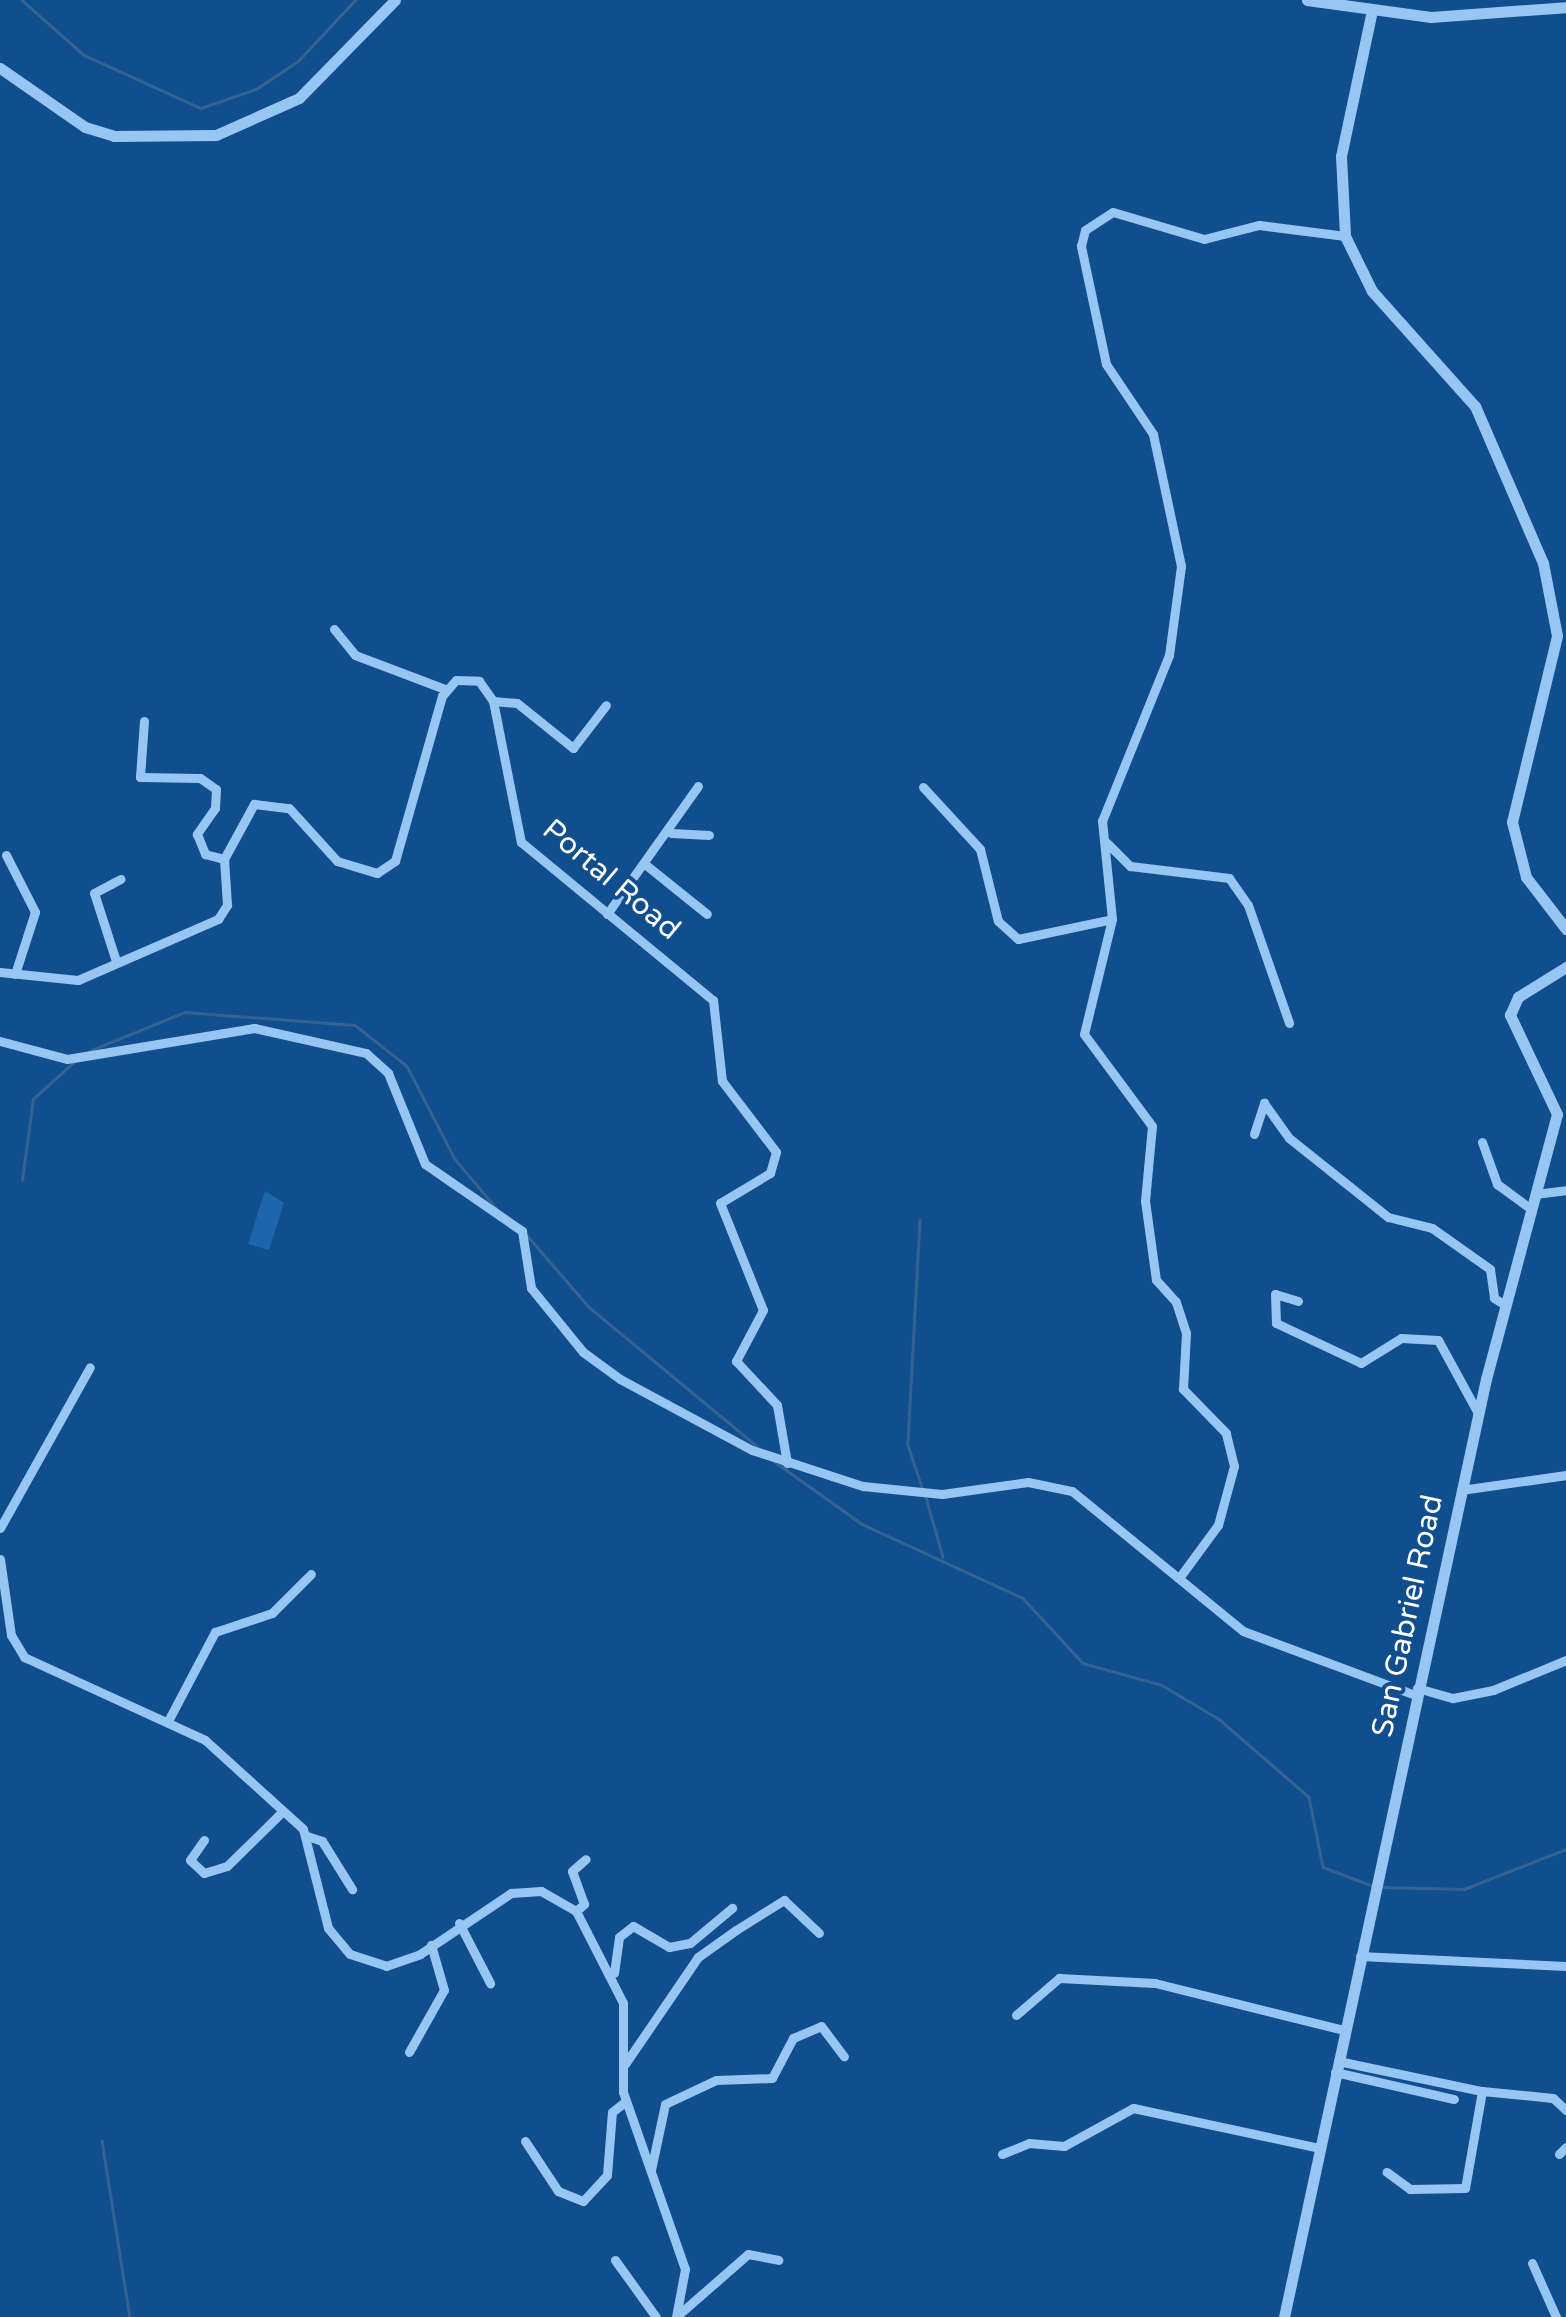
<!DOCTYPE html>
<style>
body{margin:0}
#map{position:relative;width:1566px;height:2317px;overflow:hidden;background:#104e8e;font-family:"Varela Round",sans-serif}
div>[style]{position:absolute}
.green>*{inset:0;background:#1e66ab}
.stream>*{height:2.5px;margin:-1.25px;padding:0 1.25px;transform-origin:1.25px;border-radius:1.25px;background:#346392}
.minor>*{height:9px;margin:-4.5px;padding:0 4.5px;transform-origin:4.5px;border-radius:4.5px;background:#98c6f3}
.tertiary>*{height:11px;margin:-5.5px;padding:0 5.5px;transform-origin:5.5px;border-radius:5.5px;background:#98c6f3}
span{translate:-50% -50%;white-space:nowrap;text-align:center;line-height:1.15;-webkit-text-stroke:8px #104e8e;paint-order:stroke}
.street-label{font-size:30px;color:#fff}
</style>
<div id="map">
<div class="green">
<i style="clip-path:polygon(265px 1191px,284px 1203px,269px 1250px,248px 1244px)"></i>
</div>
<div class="stream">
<i style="left:22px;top:0;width:83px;rotate:41.6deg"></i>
<i style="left:84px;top:55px;width:128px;rotate:24.4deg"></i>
<i style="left:201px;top:108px;width:58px;rotate:-19.1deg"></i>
<i style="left:256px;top:89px;width:50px;rotate:-33.7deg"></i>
<i style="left:298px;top:61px;width:83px;rotate:-46.9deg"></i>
<i style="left:89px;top:1051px;width:104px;rotate:-22.1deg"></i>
<i style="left:185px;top:1012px;width:170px;rotate:4.4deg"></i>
<i style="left:355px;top:1025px;width:66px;rotate:38.3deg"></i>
<i style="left:407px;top:1066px;width:105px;rotate:62.7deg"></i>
<i style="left:455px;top:1159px;width:65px;rotate:50deg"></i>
<i style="left:22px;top:1180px;width:82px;rotate:-82.3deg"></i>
<i style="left:33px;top:1099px;width:55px;rotate:-42.1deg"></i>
<i style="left:920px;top:1220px;width:225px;rotate:93.1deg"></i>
<i style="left:908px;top:1445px;width:47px;rotate:71.6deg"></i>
<i style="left:526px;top:1234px;width:96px;rotate:49.2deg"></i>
<i style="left:589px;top:1307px;width:224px;rotate:39.6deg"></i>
<i style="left:771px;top:1459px;width:112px;rotate:35.5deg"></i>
<i style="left:862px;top:1524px;width:177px;rotate:24.7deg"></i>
<i style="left:1023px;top:1598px;width:88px;rotate:47.3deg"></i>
<i style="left:1083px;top:1663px;width:82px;rotate:15.6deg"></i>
<i style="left:1162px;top:1685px;width:66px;rotate:30.8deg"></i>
<i style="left:1219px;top:1719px;width:119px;rotate:40.9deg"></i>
<i style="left:1309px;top:1797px;width:71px;rotate:78.7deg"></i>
<i style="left:1323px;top:1867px;width:53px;rotate:20.8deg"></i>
<i style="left:926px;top:1497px;width:62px;rotate:74.2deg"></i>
<i style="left:1381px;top:1887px;width:83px;rotate:1.4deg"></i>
<i style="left:1464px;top:1889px;width:110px;rotate:-21.4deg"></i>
<i style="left:102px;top:2141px;width:178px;rotate:81deg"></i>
</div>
<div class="minor">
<i style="left:334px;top:629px;width:33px;rotate:51deg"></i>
<i style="left:355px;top:655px;width:96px;rotate:20.7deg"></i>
<i style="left:493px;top:701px;width:24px;rotate:5deg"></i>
<i style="left:517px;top:703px;width:72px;rotate:38.8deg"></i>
<i style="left:573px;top:748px;width:54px;rotate:-52.5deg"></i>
<i style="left:144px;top:721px;width:56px;rotate:94.1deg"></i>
<i style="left:140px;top:777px;width:60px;rotate:1deg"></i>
<i style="left:200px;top:778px;width:19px;rotate:35deg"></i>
<i style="left:216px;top:789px;width:19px;rotate:93deg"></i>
<i style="left:215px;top:808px;width:32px;rotate:125deg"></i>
<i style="left:197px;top:834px;width:22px;rotate:68deg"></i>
<i style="left:205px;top:854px;width:20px;rotate:15deg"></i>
<i style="left:923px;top:787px;width:84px;rotate:47.4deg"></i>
<i style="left:980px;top:849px;width:74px;rotate:76deg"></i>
<i style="left:998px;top:921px;width:27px;rotate:42deg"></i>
<i style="left:1018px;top:939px;width:96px;rotate:-12deg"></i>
<i style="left:671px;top:833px;width:38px;rotate:3deg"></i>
<i style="left:1107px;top:843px;width:33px;rotate:45deg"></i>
<i style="left:1130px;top:866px;width:100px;rotate:6.9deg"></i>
<i style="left:1229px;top:878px;width:33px;rotate:55deg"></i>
<i style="left:1248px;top:905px;width:125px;rotate:70.8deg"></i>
<i style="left:6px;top:855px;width:64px;rotate:63deg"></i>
<i style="left:35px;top:912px;width:65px;rotate:107.9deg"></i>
<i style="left:646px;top:865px;width:78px;rotate:38.8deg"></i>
<i style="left:607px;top:914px;width:157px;rotate:-54.6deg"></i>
<i style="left:116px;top:961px;width:71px;rotate:-107.9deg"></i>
<i style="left:94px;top:893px;width:30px;rotate:-28deg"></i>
<i style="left:0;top:972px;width:78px;rotate:5.9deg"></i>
<i style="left:78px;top:980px;width:153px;rotate:-23.5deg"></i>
<i style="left:218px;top:919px;width:17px;rotate:-57deg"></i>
<i style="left:227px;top:905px;width:46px;rotate:-93.7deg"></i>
<i style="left:224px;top:859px;width:63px;rotate:-61.4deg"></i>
<i style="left:254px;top:804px;width:35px;rotate:7deg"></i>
<i style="left:289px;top:808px;width:72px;rotate:47.8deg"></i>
<i style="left:337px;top:861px;width:42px;rotate:16.7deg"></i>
<i style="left:377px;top:873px;width:22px;rotate:-34deg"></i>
<i style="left:395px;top:861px;width:172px;rotate:-74.1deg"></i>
<i style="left:442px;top:696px;width:21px;rotate:-49deg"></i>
<i style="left:456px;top:680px;width:23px;rotate:2deg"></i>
<i style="left:479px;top:681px;width:24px;rotate:55deg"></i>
<i style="left:493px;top:701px;width:144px;rotate:78.8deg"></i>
<i style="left:521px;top:842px;width:249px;rotate:39.5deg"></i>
<i style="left:713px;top:1000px;width:81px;rotate:83.7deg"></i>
<i style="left:722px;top:1081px;width:89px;rotate:52.7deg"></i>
<i style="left:776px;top:1152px;width:22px;rotate:106deg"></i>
<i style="left:770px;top:1173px;width:58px;rotate:149deg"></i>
<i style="left:720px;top:1203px;width:115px;rotate:68.1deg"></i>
<i style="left:763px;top:1310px;width:58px;rotate:117.9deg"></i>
<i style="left:736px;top:1361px;width:60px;rotate:47deg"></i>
<i style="left:777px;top:1405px;width:59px;rotate:80.2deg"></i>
<i style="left:0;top:1041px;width:69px;rotate:15deg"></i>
<i style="left:67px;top:1059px;width:190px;rotate:-9.4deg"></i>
<i style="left:254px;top:1028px;width:115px;rotate:12.6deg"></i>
<i style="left:366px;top:1053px;width:30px;rotate:42deg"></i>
<i style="left:388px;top:1073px;width:98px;rotate:67.9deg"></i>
<i style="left:425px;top:1164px;width:118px;rotate:34.6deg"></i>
<i style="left:522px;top:1231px;width:58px;rotate:81deg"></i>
<i style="left:531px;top:1288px;width:82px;rotate:50.9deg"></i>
<i style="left:583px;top:1352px;width:46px;rotate:36.1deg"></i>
<i style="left:620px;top:1379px;width:150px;rotate:28.3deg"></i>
<i style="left:752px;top:1450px;width:117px;rotate:18deg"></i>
<i style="left:863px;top:1486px;width:79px;rotate:5.8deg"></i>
<i style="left:942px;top:1494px;width:87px;rotate:-7.9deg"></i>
<i style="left:1028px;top:1482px;width:45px;rotate:11.6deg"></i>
<i style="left:1072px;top:1491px;width:221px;rotate:39.3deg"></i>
<i style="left:1243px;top:1631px;width:184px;rotate:20.4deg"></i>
<i style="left:1254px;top:1134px;width:33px;rotate:-72deg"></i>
<i style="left:1264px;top:1103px;width:43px;rotate:54.5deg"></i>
<i style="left:1289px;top:1138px;width:127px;rotate:38.6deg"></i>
<i style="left:1388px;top:1217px;width:45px;rotate:14deg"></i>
<i style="left:1432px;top:1228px;width:71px;rotate:35.3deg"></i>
<i style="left:1490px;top:1269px;width:29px;rotate:82deg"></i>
<i style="left:1494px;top:1298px;width:13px;rotate:32deg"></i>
<i style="left:1482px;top:1142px;width:45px;rotate:70.3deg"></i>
<i style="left:1497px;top:1184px;width:42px;rotate:36.3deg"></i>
<i style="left:1535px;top:1194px;width:31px;rotate:-7deg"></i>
<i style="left:1298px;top:1301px;width:24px;rotate:-163deg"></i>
<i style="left:1275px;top:1294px;width:29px;rotate:88deg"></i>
<i style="left:1276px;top:1323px;width:94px;rotate:25.2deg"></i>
<i style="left:1361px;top:1363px;width:47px;rotate:-32deg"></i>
<i style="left:1401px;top:1338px;width:37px;rotate:3deg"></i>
<i style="left:1438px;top:1340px;width:83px;rotate:61.3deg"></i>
<i style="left:1461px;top:1490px;width:106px;rotate:-8.1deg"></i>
<i style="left:0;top:1528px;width:184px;rotate:-60.8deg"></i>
<i style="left:0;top:1559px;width:77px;rotate:81.8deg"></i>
<i style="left:11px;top:1635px;width:26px;rotate:59deg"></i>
<i style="left:24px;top:1657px;width:199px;rotate:24.6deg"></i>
<i style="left:205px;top:1740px;width:132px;rotate:42.2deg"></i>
<i style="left:303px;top:1829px;width:102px;rotate:75.8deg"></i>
<i style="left:328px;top:1928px;width:34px;rotate:50deg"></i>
<i style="left:350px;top:1954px;width:38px;rotate:18deg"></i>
<i style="left:386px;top:1966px;width:36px;rotate:-19deg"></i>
<i style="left:420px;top:1954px;width:110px;rotate:-33.8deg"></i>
<i style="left:511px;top:1893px;width:30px;rotate:-4deg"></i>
<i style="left:541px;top:1891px;width:40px;rotate:29.7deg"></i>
<i style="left:576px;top:1911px;width:103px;rotate:62.9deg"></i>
<i style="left:623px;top:2003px;width:89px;rotate:90deg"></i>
<i style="left:623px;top:2092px;width:188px;rotate:70.7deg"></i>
<i style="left:685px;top:2269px;width:49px;rotate:100.6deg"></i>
<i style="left:1179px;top:1578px;width:66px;rotate:-53.7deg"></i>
<i style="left:1218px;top:1525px;width:61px;rotate:-74.8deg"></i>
<i style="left:1234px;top:1466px;width:34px;rotate:-104deg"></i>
<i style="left:1226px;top:1433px;width:62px;rotate:-134.3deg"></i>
<i style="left:1183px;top:1389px;width:56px;rotate:-86.9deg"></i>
<i style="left:1186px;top:1333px;width:33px;rotate:-108deg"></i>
<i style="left:1176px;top:1302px;width:30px;rotate:-132deg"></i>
<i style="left:1156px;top:1280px;width:80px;rotate:-97.9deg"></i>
<i style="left:1145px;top:1201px;width:75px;rotate:-84.7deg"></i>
<i style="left:1152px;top:1126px;width:114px;rotate:-126.5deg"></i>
<i style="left:1084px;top:1034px;width:118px;rotate:-76.3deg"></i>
<i style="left:1112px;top:919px;width:99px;rotate:-95.8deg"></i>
<i style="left:1102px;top:821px;width:179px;rotate:-68deg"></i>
<i style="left:1169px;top:655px;width:90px;rotate:-82.3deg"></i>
<i style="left:1181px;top:566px;width:135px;rotate:-102deg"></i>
<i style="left:1153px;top:434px;width:84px;rotate:-123.9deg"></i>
<i style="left:1106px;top:364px;width:121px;rotate:-102deg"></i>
<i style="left:1081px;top:246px;width:16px;rotate:-76deg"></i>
<i style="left:1085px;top:230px;width:33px;rotate:-33deg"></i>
<i style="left:1113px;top:212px;width:95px;rotate:16.5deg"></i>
<i style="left:1204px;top:239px;width:57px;rotate:-14.3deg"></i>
<i style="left:1259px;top:225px;width:87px;rotate:7.3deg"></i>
<i style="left:1417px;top:1688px;width:37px;rotate:16deg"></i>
<i style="left:1453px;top:1698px;width:41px;rotate:-11.3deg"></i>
<i style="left:1493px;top:1690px;width:79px;rotate:-22.3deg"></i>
<i style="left:168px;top:1721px;width:101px;rotate:-62.2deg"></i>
<i style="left:215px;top:1632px;width:60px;rotate:-18.4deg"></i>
<i style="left:272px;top:1613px;width:55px;rotate:-45deg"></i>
<i style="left:307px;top:1836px;width:16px;rotate:18deg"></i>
<i style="left:322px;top:1841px;width:57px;rotate:58deg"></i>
<i style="left:204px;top:1840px;width:24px;rotate:125deg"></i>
<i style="left:190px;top:1860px;width:19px;rotate:43deg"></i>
<i style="left:204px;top:1873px;width:24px;rotate:-17deg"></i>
<i style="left:227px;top:1866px;width:78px;rotate:-44.5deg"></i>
<i style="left:576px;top:1911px;width:11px;rotate:-41deg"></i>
<i style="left:584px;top:1904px;width:35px;rotate:-110deg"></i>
<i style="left:572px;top:1871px;width:18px;rotate:-41deg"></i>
<i style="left:459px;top:1923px;width:68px;rotate:62.7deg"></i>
<i style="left:1360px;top:1956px;width:206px;rotate:2.8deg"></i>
<i style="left:614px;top:1973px;width:36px;rotate:-82deg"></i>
<i style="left:619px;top:1937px;width:18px;rotate:-38deg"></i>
<i style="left:633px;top:1926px;width:42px;rotate:30.3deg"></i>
<i style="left:669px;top:1947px;width:21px;rotate:-11deg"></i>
<i style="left:690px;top:1943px;width:55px;rotate:-39.8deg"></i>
<i style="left:1016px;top:2015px;width:57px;rotate:-40.7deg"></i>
<i style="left:1059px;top:1978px;width:96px;rotate:3deg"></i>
<i style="left:1155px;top:1983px;width:195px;rotate:14deg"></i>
<i style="left:409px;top:2052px;width:71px;rotate:-60.6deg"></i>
<i style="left:444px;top:1990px;width:47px;rotate:-106.1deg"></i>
<i style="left:1338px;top:2061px;width:147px;rotate:11.8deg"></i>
<i style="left:1482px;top:2091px;width:98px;rotate:99.9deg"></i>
<i style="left:1465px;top:2188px;width:55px;rotate:179deg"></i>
<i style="left:1410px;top:2189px;width:29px;rotate:-144deg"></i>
<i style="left:625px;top:2064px;width:130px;rotate:-55.7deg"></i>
<i style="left:698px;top:1957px;width:47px;rotate:-35.4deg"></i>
<i style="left:736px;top:1930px;width:57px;rotate:-32deg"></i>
<i style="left:784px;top:1900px;width:48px;rotate:43.3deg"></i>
<i style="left:1335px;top:2072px;width:122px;rotate:12.8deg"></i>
<i style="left:1482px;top:2091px;width:71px;rotate:5.6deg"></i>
<i style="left:1553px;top:2098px;width:18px;rotate:43deg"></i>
<i style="left:525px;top:2141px;width:60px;rotate:56.6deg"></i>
<i style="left:558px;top:2191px;width:27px;rotate:22deg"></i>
<i style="left:583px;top:2201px;width:35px;rotate:-47deg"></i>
<i style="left:607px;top:2175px;width:63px;rotate:-85.5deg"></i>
<i style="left:612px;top:2112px;width:16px;rotate:-38deg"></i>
<i style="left:1002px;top:2154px;width:29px;rotate:-22deg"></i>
<i style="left:1029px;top:2143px;width:35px;rotate:5deg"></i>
<i style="left:1064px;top:2146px;width:79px;rotate:-28.8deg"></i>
<i style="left:1133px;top:2108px;width:190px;rotate:12.1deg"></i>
<i style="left:1559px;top:2154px;width:10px;rotate:-45deg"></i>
<i style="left:651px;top:2170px;width:67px;rotate:-78deg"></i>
<i style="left:665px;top:2104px;width:56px;rotate:-25.2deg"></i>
<i style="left:716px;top:2080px;width:56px;rotate:-2deg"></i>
<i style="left:772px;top:2078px;width:45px;rotate:-62.3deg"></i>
<i style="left:793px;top:2038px;width:30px;rotate:-23deg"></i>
<i style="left:821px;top:2026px;width:38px;rotate:53deg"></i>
<i style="left:615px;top:2260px;width:70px;rotate:54.3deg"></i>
<i style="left:1532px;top:2263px;width:59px;rotate:66deg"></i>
<i style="left:677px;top:2316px;width:94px;rotate:-41.1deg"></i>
<i style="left:748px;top:2254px;width:31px;rotate:11deg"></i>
</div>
<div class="tertiary">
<i style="left:1307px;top:0;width:125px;rotate:7.8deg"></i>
<i style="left:1431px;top:17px;width:135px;rotate:-4.2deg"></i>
<i style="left:1371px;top:15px;width:144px;rotate:102deg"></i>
<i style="left:1341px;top:156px;width:80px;rotate:87.1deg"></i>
<i style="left:1345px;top:236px;width:61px;rotate:63.9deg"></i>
<i style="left:1372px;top:291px;width:154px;rotate:48.2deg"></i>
<i style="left:1475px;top:406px;width:171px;rotate:66.6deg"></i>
<i style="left:1543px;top:563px;width:74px;rotate:79.1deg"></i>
<i style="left:1557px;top:636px;width:191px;rotate:103.6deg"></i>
<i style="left:1512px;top:822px;width:57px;rotate:75.7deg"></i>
<i style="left:1526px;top:877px;width:66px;rotate:52.4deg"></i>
<i style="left:0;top:68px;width:103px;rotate:34.8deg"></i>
<i style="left:85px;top:127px;width:30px;rotate:17deg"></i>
<i style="left:114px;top:136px;width:102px;rotate:-0.6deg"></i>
<i style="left:216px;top:135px;width:91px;rotate:-24deg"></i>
<i style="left:299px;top:98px;width:137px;rotate:-45.6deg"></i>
<i style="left:1284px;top:2317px;width:960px;rotate:-77.85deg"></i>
<i style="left:1486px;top:1379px;width:274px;rotate:-75deg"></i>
<i style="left:1557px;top:1114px;width:110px;rotate:-115.4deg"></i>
<i style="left:1510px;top:1015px;width:20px;rotate:-66deg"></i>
<i style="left:1518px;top:997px;width:57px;rotate:-32deg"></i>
</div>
<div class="street-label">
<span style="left:611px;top:880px;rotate:40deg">Portal Road</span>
<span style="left:1408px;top:1616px;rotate:-78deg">San Gabriel Road</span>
</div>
</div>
